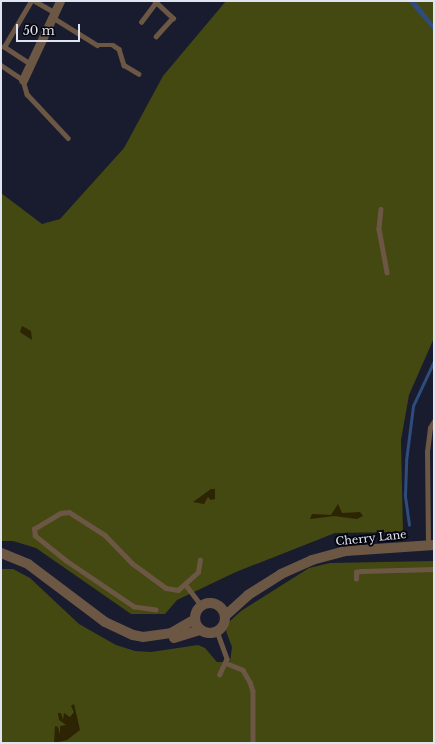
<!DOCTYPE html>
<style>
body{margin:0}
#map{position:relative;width:435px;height:744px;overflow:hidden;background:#191c2e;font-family:"Libre Baskerville",serif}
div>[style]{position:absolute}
.green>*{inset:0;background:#444811}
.sand>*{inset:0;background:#2c2403}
.water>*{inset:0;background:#2e4c7c}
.stream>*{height:2.5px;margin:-1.25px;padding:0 1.25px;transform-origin:1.25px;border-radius:1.25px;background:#2e4c7c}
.service>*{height:4.5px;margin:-2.25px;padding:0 2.25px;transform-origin:2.25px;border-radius:2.25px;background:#6c5744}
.minor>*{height:9px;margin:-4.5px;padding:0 4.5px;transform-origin:4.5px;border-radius:4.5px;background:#6c5744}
.tertiary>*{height:10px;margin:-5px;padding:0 5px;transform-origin:5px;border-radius:5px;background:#6c5744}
.tertiary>.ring{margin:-5px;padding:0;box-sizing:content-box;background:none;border:10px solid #6c5744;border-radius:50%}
span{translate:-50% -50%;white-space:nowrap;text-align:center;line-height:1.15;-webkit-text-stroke:4px #06070f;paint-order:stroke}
.street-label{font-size:11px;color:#e0e3f0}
.frame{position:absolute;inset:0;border:2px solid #e0e3f0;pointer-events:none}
.scale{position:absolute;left:16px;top:24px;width:64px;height:18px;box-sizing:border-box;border:2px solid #e0e3f0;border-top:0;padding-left:5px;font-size:12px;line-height:14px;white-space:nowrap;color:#e0e3f0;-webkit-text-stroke:3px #06070f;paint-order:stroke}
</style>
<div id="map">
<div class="green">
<i style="clip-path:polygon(226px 1px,434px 1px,434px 338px,409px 395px,401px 440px,403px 532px,335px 533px,236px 572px,177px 600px,165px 614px,131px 614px,36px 548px,13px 541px,1px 541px,1px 193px,42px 224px,60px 219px,124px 148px,163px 76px)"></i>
<i style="clip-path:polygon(434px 561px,434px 743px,1px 743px,1px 569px,13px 569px,30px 578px,79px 624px,116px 645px,135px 651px,151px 652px,198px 645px,205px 648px,217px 662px,230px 662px,232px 647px,226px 631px,229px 622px,241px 611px,309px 568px,330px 563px)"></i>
</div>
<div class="sand">
<i style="clip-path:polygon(22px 326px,31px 331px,32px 340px,20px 332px)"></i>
<i style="clip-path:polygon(211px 489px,215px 489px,215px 499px,211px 500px,208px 497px,204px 504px,193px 502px)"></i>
<i style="clip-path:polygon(338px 504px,342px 513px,360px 512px,363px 516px,357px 519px,334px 516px,310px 519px,312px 514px,331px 515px)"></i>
<i style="clip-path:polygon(74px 704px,80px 730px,67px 740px,54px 743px,55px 726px,58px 727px,60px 735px,60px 726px,66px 725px,59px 720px,58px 713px,61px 713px,63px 720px,64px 713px,70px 717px,74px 712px,71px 706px)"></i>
</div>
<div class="water">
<i style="clip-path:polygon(408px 1px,417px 3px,434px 25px,434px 31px)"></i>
</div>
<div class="stream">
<i style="left:409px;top:525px;width:30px;rotate:-98deg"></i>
<i style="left:405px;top:495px;width:34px;rotate:-88deg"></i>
<i style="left:406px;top:461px;width:55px;rotate:-82.7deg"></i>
<i style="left:413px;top:406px;width:50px;rotate:-65deg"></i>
</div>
<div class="service">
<i style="left:35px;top:1px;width:22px;rotate:30deg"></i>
<i style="left:155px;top:1px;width:25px;rotate:43deg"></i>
<i style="left:173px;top:18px;width:25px;rotate:132deg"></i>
<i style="left:52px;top:17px;width:53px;rotate:31.9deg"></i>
<i style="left:97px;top:45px;width:16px"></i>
<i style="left:113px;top:45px;width:7px;rotate:34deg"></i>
<i style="left:119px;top:49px;width:17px;rotate:73deg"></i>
<i style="left:124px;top:65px;width:17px;rotate:31deg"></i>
<i style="left:141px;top:22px;width:25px;rotate:-53deg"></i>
<i style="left:30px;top:64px;width:31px;rotate:-147deg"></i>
<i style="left:4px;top:47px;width:53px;rotate:-59.6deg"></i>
<i style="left:1px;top:65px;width:27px;rotate:34deg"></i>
<i style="left:23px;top:80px;width:15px;rotate:74deg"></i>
<i style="left:27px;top:94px;width:60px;rotate:47deg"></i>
<i style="left:381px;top:209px;width:20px;rotate:96deg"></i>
<i style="left:379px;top:229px;width:44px;rotate:79.5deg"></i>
<i style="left:428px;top:545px;width:93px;rotate:-90.6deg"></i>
<i style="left:427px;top:452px;width:24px;rotate:-83deg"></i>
<i style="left:430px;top:428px;width:8px;rotate:-60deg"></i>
<i style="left:356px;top:579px;width:7px;rotate:-90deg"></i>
<i style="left:356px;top:572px;width:5px;rotate:-11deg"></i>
<i style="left:361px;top:571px;width:73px;rotate:-1.6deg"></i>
<i style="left:186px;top:585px;width:26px;rotate:53deg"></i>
<i style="left:156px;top:610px;width:22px;rotate:-172deg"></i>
<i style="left:134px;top:607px;width:82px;rotate:-145.9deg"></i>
<i style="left:66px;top:561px;width:40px;rotate:-141deg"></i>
<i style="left:35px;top:536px;width:7px;rotate:-98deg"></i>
<i style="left:34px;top:529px;width:31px;rotate:-31deg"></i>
<i style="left:61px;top:513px;width:8px;rotate:-7deg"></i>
<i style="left:69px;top:512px;width:43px;rotate:32.6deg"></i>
<i style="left:105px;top:535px;width:39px;rotate:46deg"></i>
<i style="left:132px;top:563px;width:42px;rotate:36.3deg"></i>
<i style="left:166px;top:588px;width:12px;rotate:9deg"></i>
<i style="left:178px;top:590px;width:27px;rotate:-42deg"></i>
<i style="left:198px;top:572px;width:12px;rotate:-81deg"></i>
<i style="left:217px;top:631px;width:30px;rotate:70deg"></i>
<i style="left:227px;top:659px;width:17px;rotate:115deg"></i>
<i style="left:226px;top:663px;width:18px;rotate:22deg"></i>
<i style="left:243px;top:670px;width:14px;rotate:60deg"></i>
<i style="left:250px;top:682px;width:9px;rotate:72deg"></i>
<i style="left:253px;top:691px;width:52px;rotate:90deg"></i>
</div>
<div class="minor">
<i style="left:23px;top:80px;width:87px;rotate:-64.9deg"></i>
</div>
<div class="tertiary">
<i style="left:1px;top:553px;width:29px;rotate:22deg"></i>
<i style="left:28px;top:564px;width:96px;rotate:37deg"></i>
<i style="left:105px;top:622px;width:31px;rotate:25deg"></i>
<i style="left:133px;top:635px;width:10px;rotate:11deg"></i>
<i style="left:143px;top:637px;width:28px;rotate:-8deg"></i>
<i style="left:171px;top:633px;width:28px;rotate:-30deg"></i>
<i class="ring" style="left:195px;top:603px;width:20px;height:20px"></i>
<i style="left:225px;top:616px;width:31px;rotate:-42deg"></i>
<i style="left:248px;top:595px;width:39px;rotate:-32deg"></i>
<i style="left:281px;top:574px;width:34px;rotate:-24deg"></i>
<i style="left:312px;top:560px;width:35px;rotate:-15deg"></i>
<i style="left:346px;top:551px;width:88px;rotate:-3.9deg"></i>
<i style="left:174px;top:638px;width:28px;rotate:-17deg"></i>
</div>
<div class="street-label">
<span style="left:371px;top:538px;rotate:-6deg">Cherry Lane</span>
</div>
<div class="frame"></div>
<div class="scale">50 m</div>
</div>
